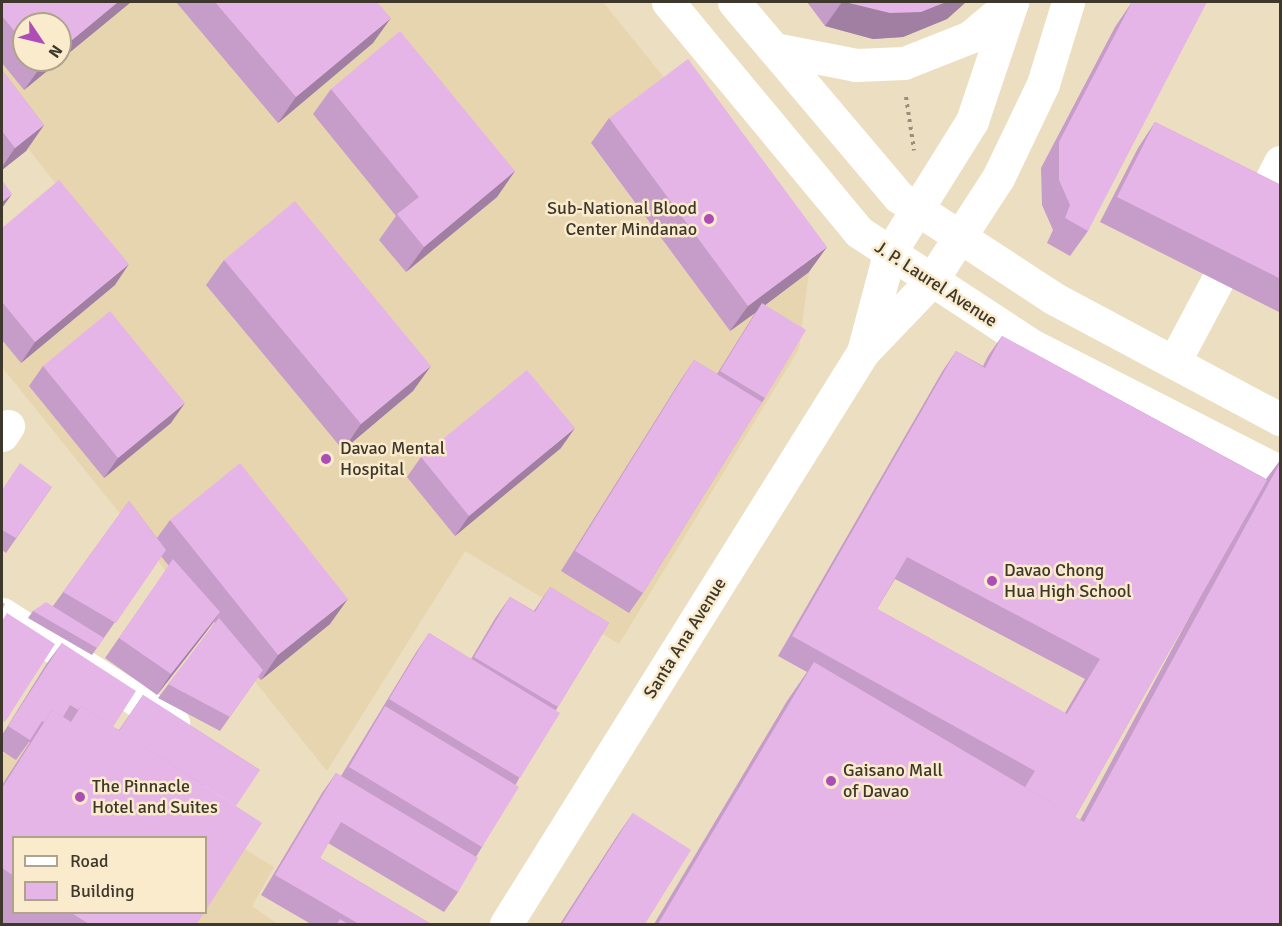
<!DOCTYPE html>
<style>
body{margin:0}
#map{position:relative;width:1282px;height:926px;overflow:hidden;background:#ecdec0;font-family:Signika,sans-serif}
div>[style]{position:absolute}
.built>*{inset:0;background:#e7d5b0}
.path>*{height:4px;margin-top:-2px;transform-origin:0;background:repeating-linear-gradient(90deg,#988e79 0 3px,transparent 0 7.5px)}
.minor>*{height:33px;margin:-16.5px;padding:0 16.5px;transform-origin:16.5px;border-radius:16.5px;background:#fff}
.major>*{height:33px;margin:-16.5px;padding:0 16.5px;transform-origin:16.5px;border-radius:16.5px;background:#fff}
.wall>*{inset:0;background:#c69cc8}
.shaded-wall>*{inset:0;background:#a17fa2}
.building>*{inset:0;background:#e6b5e8}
.dots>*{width:16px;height:16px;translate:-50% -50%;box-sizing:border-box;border:3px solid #faebcd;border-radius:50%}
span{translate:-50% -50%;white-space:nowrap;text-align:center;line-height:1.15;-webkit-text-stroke:5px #faebcd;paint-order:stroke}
.poi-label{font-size:18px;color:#3e382c}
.right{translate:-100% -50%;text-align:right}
.left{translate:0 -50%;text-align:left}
.street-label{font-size:18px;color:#3e382c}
.frame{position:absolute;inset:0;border:3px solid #3e382c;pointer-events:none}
.legend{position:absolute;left:12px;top:836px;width:195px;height:78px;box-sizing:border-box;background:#faebcd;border:2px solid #afa38d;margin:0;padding:8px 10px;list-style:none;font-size:18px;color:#3e382c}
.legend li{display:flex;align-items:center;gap:12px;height:30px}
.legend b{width:30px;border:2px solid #afa38d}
.north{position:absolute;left:12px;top:12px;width:60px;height:60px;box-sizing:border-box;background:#faebcd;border:2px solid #afa38d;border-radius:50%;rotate:125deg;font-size:16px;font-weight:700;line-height:24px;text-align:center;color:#3e382c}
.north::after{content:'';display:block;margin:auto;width:21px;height:27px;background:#ad4db5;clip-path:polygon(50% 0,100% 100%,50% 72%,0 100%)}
</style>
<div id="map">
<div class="built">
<i style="clip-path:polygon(evenodd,2px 2px,603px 2px,670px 85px,591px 144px,730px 331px,809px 272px,799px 349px,619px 644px,465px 551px,327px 771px,2px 367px,2px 230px,56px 184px,2px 115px,2px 2px,24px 24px,60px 24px,60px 60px,24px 60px,24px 24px)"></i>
<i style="clip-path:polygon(evenodd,29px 717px,274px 867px,252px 906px,278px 924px,2px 924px,2px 756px,29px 717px,14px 838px,206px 838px,206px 912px,14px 912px,14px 838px)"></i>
</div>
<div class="path">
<i style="left:906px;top:97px;width:54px;rotate:81.4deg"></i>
</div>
<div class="minor">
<i style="left:1272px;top:178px;width:18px;rotate:-63deg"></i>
<i style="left:1174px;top:362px;width:121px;rotate:-62deg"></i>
<i style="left:2px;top:435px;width:11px;rotate:-56deg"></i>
<i style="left:2px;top:614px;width:203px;rotate:32.5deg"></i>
</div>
<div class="major">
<i style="left:668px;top:2px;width:299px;rotate:50.3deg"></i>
<i style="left:859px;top:232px;width:206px;rotate:33.3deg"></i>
<i style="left:1031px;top:345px;width:280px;rotate:27deg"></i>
<i style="left:734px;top:2px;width:255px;rotate:49.8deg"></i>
<i style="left:899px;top:197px;width:186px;rotate:33.2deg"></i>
<i style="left:1055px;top:299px;width:255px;rotate:28.1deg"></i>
<i style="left:774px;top:49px;width:84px;rotate:11deg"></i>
<i style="left:856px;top:65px;width:48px;rotate:-2.4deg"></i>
<i style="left:904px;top:63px;width:71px;rotate:-21.5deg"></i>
<i style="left:970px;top:37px;width:55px;rotate:-39.8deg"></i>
<i style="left:863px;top:352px;width:101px;rotate:-75.1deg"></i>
<i style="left:889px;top:254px;width:157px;rotate:-58deg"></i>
<i style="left:972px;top:121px;width:126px;rotate:-71.4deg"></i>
<i style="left:506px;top:924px;width:674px;rotate:-58.03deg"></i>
<i style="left:863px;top:352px;width:98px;rotate:-46.2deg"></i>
<i style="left:931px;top:281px;width:123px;rotate:-57deg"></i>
<i style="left:998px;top:178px;width:104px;rotate:-64.4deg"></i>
<i style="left:1043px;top:84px;width:86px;rotate:-73deg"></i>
</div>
<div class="wall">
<i style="clip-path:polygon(evenodd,2px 2px,131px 2px,24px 90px,2px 63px,2px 2px,24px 24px,60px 60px,24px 60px,24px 24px)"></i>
<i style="clip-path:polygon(176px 2px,377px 2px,373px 43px,278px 123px)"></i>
<i style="clip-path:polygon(807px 2px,966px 2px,947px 19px,903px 37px,873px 39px,825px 26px)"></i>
<i style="clip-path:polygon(1132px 2px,1088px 231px,1070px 256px,1047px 243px,1053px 230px,1042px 205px,1041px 168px,1115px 27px)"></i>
<i style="clip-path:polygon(2px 70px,44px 125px,26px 151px,2px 170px)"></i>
<i style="clip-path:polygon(331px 89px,515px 171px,497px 197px,406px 272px,379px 240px,396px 216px,313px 114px)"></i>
<i style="clip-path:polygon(609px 118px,809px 272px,765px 305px,765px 398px,757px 410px,643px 593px,629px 613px,561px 571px,680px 381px,694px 360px,717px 374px,755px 313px,730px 331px,591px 143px)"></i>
<i style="clip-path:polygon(1155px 122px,1281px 185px,1281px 313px,1100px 222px,1138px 148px)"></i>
<i style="clip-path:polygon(2px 228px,115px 285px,21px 363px,2px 340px)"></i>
<i style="clip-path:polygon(224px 260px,413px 391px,343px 450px,206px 285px)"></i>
<i style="clip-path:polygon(evenodd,1002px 336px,1266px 479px,1281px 459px,1281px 924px,654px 924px,787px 701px,807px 672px,778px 656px,942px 372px,956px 351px,983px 366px,988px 356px,1002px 336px,895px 579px,1085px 679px,1065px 713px,877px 609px,895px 579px,1002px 336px,1200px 597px,1080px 820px,1075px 817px,1200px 597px)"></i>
<i style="clip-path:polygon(43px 366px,171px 423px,104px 478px,29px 386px)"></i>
<i style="clip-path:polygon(561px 448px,455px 536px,407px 477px,421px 457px)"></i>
<i style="clip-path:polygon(52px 487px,6px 553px,2px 550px,2px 490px)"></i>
<i style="clip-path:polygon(129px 501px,157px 538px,170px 520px,330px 624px,261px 680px,258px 677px,220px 731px,158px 698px,215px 623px,214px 622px,157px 695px,105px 658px,169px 566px,161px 556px,92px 655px,28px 618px,33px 611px,53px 606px)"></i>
<i style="clip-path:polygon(550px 587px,609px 623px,556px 710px,482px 847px,476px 857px,458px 892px,444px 912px,328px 843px,320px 858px,431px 924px,311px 924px,261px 895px,322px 793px,336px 773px,341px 776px,415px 654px,429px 633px,471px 659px,496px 617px,510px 597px,534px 611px)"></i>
<i style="clip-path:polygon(62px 643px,113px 727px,119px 730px,143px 695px,260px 770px,14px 837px,14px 912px,204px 912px,196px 924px,2px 924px,2px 785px,30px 742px,29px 742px,16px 760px,2px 751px,2px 735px,47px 663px)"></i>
<i style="clip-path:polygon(633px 813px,645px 924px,560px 924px,619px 833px)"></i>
</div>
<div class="shaded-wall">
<i style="clip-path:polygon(118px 2px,131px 2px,24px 90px,42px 65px,47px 60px,60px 60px,60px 50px)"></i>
<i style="clip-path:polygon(842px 2px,966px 2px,947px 19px,903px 37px,873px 39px,825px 26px)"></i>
<i style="clip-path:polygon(391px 18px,373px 43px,278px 123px,296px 97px)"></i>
<i style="clip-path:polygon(44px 125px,26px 151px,2px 170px,2px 167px,15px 148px)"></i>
<i style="clip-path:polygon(515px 171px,497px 197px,406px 272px,424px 247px)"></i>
<i style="clip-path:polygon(12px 194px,2px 208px,2px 202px)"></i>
<i style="clip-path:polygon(827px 247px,809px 272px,756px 312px,762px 303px,755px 313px,730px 331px,748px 306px)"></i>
<i style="clip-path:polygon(129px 264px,115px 285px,21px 363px,35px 342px)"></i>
<i style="clip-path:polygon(431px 366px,413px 391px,343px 450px,361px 424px)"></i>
<i style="clip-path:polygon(185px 403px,171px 423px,104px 478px,118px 458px)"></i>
<i style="clip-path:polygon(575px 428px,561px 448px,455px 536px,469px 516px)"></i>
<i style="clip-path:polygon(348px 599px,330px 624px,261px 680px,278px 655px)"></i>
<i style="clip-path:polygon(220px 612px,206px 632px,157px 695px,171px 674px)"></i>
</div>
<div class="building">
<i style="clip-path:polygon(2px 2px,118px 2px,60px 50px,60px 24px,24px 24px,24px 43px,2px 16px)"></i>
<i style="clip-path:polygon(215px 2px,377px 2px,391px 18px,296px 97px)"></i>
<i style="clip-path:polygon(845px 2px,946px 2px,921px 12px,890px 13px)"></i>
<i style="clip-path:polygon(1132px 2px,1207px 2px,1088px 231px,1065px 218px,1070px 205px,1059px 180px,1059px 142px)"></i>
<i style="clip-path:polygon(400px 31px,515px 171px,424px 247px,397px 214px,419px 197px,331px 89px)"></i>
<i style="clip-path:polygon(688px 59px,827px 247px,748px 306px,609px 118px)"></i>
<i style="clip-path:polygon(38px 60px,47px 60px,42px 65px)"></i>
<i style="clip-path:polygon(2px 70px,44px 125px,15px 148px,2px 131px)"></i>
<i style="clip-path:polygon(1155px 122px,1281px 185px,1281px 279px,1117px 197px)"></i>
<i style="clip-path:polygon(2px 180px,12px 194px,2px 202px)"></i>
<i style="clip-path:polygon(59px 180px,129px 264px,35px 342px,2px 302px,2px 228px)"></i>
<i style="clip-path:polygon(295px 201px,431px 366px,361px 424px,224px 260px)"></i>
<i style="clip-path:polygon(762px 303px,806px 330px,765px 398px,720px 371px)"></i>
<i style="clip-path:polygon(110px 311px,185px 403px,118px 458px,43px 366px)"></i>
<i style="clip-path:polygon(evenodd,1002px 336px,1267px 480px,1075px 817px,1025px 787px,1035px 771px,792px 636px,956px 351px,985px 368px,1002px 336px,907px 557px,1100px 659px,1067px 714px,877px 609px,907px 557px)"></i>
<i style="clip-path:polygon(694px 360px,762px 402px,643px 593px,575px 551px)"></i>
<i style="clip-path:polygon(527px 370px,575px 428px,469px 516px,421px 457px)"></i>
<i style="clip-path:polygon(1281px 461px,1281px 924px,658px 924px,814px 662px,1084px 822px)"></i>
<i style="clip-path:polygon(20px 463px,52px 487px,16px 538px,2px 530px,2px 490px)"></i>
<i style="clip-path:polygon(240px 463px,348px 599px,278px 655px,170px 520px)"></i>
<i style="clip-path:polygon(129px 501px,166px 550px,116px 623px,63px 592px)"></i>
<i style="clip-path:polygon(173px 559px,220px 612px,171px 674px,119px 638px)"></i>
<i style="clip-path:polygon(550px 587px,609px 623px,558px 707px,474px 657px,510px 597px,535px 612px)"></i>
<i style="clip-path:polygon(2px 602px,5px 604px,2px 610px)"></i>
<i style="clip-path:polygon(46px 602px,104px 638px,97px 648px,33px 611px)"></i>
<i style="clip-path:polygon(7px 613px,55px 644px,5px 722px,2px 720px,2px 621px)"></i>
<i style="clip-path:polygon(219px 618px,263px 670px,230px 717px,168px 684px)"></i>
<i style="clip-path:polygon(429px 633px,560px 713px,520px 778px,389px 699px)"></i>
<i style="clip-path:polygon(62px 643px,136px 691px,113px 727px,81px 706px,78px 710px,70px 705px,63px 717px,52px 710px,44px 722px,42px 721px,30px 740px,8px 726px)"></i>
<i style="clip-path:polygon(143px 695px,260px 770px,236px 806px,119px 731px)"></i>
<i style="clip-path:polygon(81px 706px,262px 823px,206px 910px,206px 837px,14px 837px,14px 876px,2px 868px,2px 788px,52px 710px,71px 722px)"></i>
<i style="clip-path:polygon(385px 706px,519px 787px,482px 847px,349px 767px)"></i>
<i style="clip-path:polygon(336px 773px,478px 858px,458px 892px,341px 822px,320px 858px,431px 924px,359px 924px,275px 875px)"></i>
<i style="clip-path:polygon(633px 813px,691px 850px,645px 924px,562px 924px)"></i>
<i style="clip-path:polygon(70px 912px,204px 912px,196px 924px,89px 924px)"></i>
<i style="clip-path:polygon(340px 919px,348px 924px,337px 924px)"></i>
</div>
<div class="dots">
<i style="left:709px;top:219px;background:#ad4db5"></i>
<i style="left:326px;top:459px;background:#ad4db5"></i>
<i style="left:992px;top:581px;background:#ad4db5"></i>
<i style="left:831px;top:781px;background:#ad4db5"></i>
<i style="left:80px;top:797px;background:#ad4db5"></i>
</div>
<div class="poi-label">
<span class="right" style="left:697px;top:219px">Sub-National Blood<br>Center Mindanao</span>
<span class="left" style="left:340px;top:459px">Davao Mental<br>Hospital</span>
<span class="left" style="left:1004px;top:581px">Davao Chong<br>Hua High School</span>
<span class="left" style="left:843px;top:781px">Gaisano Mall<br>of Davao</span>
<span class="left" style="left:92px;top:797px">The Pinnacle<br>Hotel and Suites</span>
</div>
<div class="street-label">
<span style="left:936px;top:284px;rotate:33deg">J. P. Laurel Avenue</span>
<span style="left:685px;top:638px;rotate:-58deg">Santa Ana Avenue</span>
</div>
<div class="frame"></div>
<ul class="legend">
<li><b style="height:8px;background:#fff"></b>Road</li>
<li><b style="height:16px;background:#e6b5e8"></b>Building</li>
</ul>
<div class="north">N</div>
</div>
